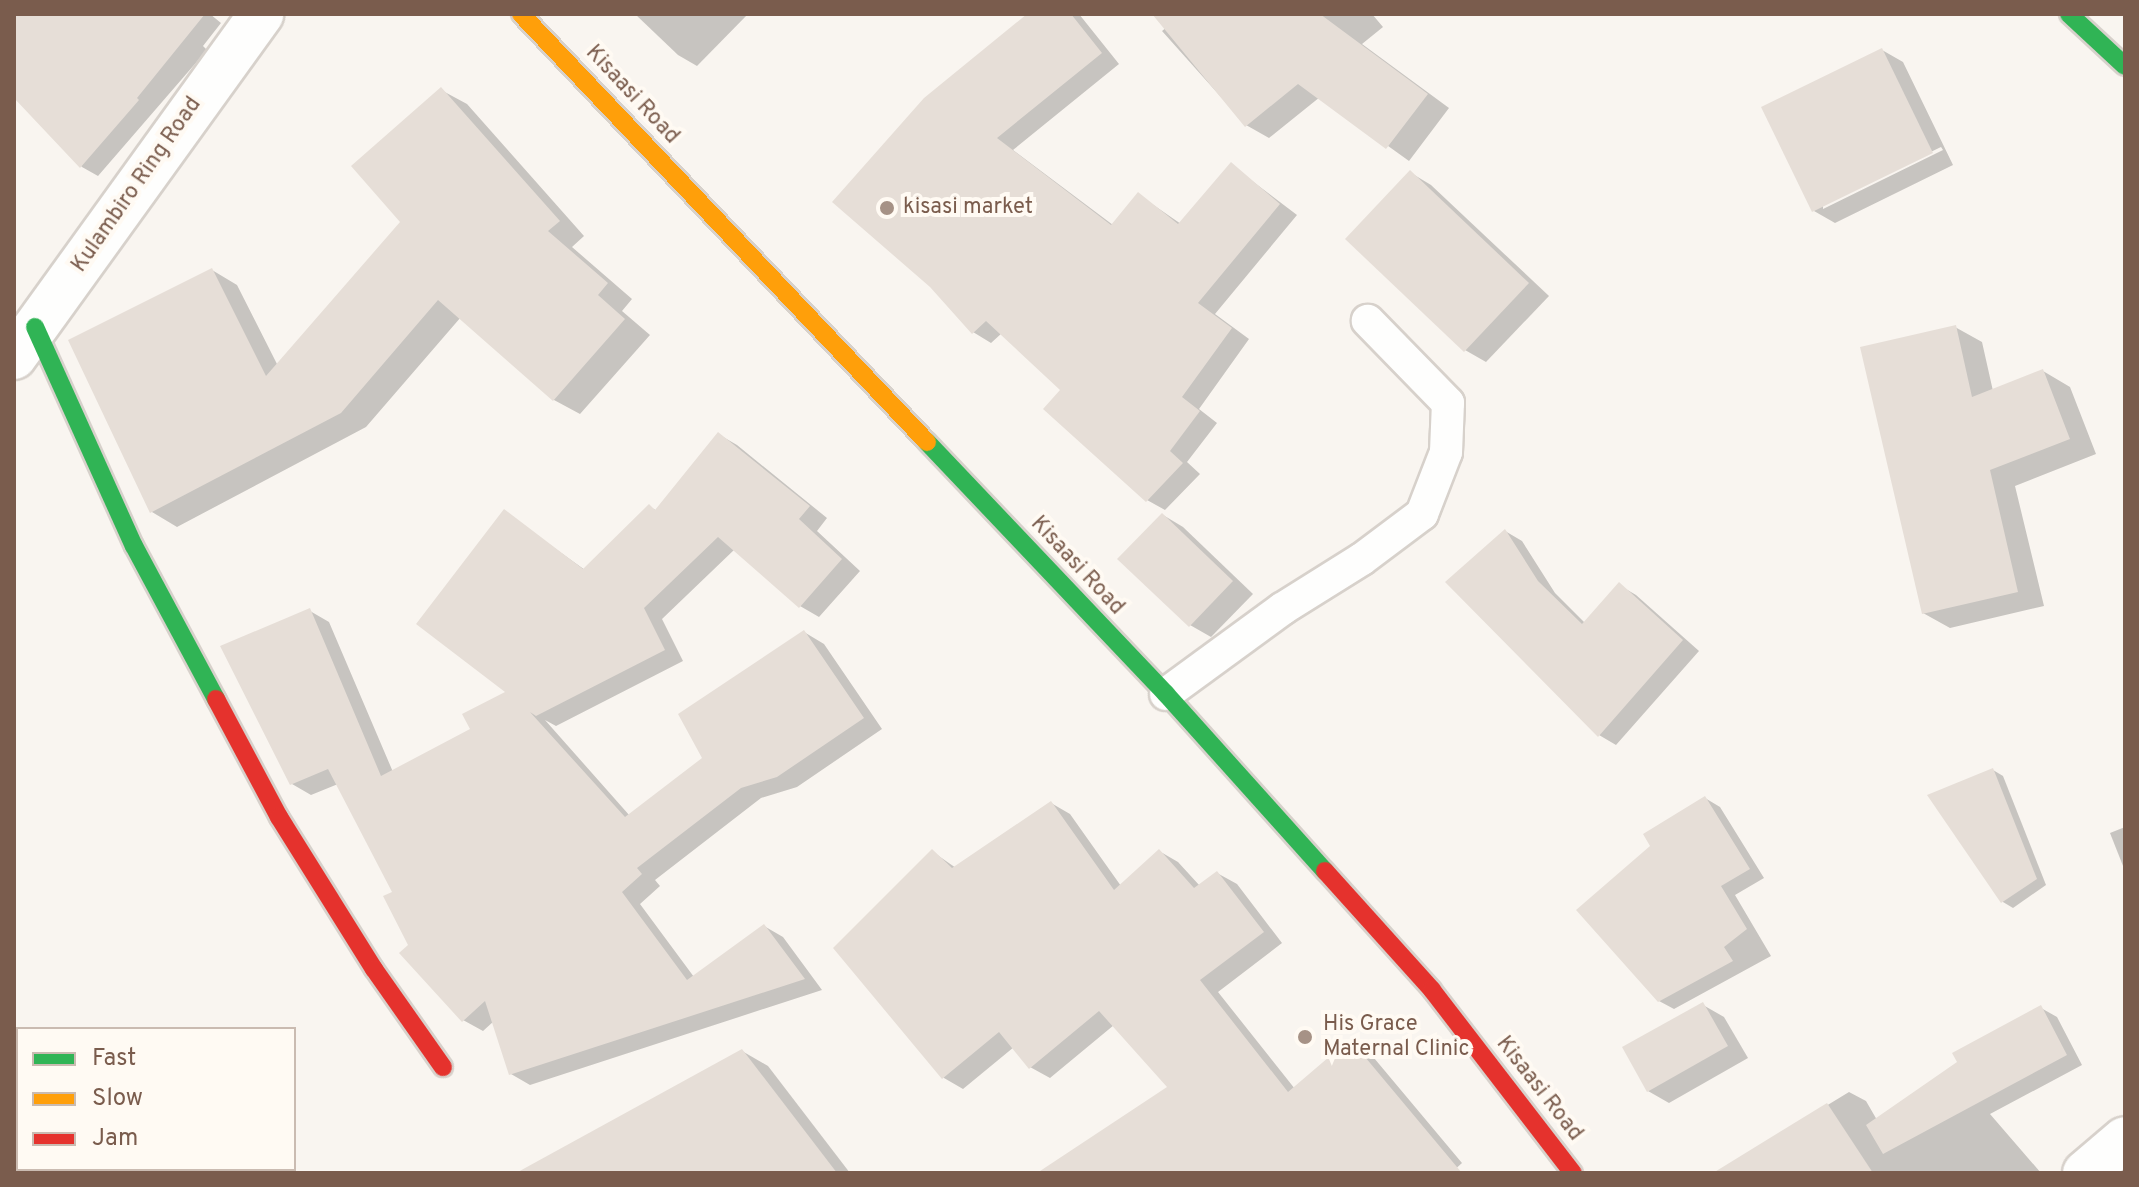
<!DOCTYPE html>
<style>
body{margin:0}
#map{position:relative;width:2139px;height:1187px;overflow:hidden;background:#f9f5f0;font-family:Overpass,sans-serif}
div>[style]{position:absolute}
.shadow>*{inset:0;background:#0003}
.building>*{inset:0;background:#e6ded7}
.roads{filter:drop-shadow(2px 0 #d7d1cb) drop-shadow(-2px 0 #d7d1cb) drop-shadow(0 2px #d7d1cb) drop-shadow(0 -2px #d7d1cb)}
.lane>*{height:32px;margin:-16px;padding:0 16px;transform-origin:16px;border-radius:16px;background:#fefefd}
.street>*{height:44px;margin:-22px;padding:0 22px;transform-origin:22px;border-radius:22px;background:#fefefd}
.fast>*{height:18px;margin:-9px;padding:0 9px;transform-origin:9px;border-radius:9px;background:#30b455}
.slow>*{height:18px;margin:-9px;padding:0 9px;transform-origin:9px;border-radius:9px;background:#ff9f0a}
.jam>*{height:18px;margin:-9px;padding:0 9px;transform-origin:9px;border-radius:9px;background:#e5322d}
.dots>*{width:22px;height:22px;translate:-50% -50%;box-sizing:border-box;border:4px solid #fffaf3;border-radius:50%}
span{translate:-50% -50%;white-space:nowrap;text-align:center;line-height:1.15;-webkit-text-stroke:8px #fffaf3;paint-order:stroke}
.street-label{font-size:22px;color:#7a5c4d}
.poi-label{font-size:22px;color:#7a5c4d}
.left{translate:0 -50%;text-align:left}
.frame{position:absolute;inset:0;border:16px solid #7a5c4d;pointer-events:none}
.legend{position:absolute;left:16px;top:1027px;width:280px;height:144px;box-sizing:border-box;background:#fffaf3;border:2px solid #cabbb1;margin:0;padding:10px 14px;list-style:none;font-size:24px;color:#7a5c4d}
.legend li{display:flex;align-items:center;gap:16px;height:40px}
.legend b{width:40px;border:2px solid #cabbb1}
</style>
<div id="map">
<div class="shadow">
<i style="clip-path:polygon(14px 14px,210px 14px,221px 23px,203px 46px,207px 50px,98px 176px,82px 167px,14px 95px)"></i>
<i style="clip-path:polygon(635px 14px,748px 14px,697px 66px,678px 55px)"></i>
<i style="clip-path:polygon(1030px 14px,1079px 14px,1119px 64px,1013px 150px,1113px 225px,1139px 195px,1181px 224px,1231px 165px,1297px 215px,1215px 314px,1249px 339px,1199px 409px,1217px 423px,1187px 462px,1200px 474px,1165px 510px,1147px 500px,1063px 390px,1002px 333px,991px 343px,973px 332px,931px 285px)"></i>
<i style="clip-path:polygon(1183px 14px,1372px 14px,1383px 27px,1362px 44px,1449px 108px,1409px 161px,1320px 97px,1269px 138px,1246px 125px,1162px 31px)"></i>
<i style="clip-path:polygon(evenodd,1882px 50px,1903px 62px,1953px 165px,1835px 223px,1814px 211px,1882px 50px,1941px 147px,1943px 150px,1823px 209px,1823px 204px,1941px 147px)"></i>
<i style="clip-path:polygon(441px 90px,467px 104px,584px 236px,572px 247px,632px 299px,622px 311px,650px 335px,580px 414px,554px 400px,461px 317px,366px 427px,177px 527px,152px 512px,212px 270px,237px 285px,278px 366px,403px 222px)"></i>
<i style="clip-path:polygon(1411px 173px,1431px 185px,1549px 296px,1486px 362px,1465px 350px)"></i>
<i style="clip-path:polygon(1955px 327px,1982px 342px,1993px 391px,2043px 371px,2070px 387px,2096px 454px,2015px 486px,2044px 606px,1950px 628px,1923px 613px)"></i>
<i style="clip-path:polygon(718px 434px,737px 445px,827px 518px,817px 531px,860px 571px,819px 617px,800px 606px,735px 549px,662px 619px,683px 661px,556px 726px,545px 720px,630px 816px,704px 759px,804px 632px,824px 644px,882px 729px,797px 787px,761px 798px,655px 880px,660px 886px,640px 904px,694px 977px,764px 926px,783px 937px,822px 990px,530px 1085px,511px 1074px,494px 1021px,483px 1031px,463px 1020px,410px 945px,394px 893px,338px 784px,311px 795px,292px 784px,310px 611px,329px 622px,393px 772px,472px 730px,509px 693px,504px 512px,585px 570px,649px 506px,657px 511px)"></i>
<i style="clip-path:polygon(1163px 515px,1183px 527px,1253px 594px,1211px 637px,1190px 625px)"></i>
<i style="clip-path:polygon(1505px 531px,1522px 541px,1555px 593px,1585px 623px,1619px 585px,1636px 595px,1699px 651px,1616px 745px,1599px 735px)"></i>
<i style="clip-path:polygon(1993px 770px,2003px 776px,2046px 885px,2013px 908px,2003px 902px)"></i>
<i style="clip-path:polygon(1705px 798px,1720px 807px,1764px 878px,1735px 895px,1771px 956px,1674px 1009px,1659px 1001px)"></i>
<i style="clip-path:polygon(1051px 803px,1070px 814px,1121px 886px,1159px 851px,1178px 862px,1200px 886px,1217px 873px,1237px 884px,1282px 943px,1218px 992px,1295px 1089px,1350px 1041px,1369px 1052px,1462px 1163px,1451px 1173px,1041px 1173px,1170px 1088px,1114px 1025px,1050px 1078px,1030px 1067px,1014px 1047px,963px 1089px,944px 1078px,836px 948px,933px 852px,956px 868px)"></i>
<i style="clip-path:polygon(2125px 827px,2125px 871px,2110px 833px)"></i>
<i style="clip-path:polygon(1703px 1005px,1724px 1017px,1748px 1058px,1669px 1103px,1648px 1091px)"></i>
<i style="clip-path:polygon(2041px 1008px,2057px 1017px,2082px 1065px,1990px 1114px,2041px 1173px,1747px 1173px,1739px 1159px,1849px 1092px,1866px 1101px,1877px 1120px)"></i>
<i style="clip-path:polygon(742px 1051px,768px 1066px,850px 1173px,520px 1173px)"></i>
</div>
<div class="building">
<i style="clip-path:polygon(14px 14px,205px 14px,137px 98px,139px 100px,80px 168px,14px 98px)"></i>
<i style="clip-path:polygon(1027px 14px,1071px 14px,1102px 53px,997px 138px,1111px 225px,1138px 192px,1178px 224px,1231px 162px,1280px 204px,1198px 303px,1232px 328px,1182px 397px,1200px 411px,1170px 451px,1183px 463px,1146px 502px,1043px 409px,1060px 390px,986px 321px,972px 334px,930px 287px,832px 202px,924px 98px)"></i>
<i style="clip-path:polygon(1152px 14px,1320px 14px,1428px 94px,1386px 149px,1298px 84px,1245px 127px)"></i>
<i style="clip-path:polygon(1882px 48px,1933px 153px,1812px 212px,1761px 107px)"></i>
<i style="clip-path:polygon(441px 87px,560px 221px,548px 231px,608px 283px,598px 295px,625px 319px,553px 401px,438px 300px,341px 413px,150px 513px,68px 340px,212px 268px,266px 376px,400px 222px,351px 166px)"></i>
<i style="clip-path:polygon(1410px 170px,1529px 283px,1464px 352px,1345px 239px)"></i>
<i style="clip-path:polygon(1956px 325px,1972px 397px,2043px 369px,2070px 439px,1990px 470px,2018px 592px,1922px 614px,1860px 347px)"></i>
<i style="clip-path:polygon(718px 432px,810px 506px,799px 519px,842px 559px,799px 608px,718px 537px,644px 608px,665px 650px,536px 716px,530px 712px,625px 817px,702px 758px,678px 714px,804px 630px,864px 718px,777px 777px,741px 788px,637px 868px,642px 874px,622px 892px,687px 980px,764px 924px,805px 979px,509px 1075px,485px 1001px,462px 1022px,399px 953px,408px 945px,383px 896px,392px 892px,328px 769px,290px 785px,220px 646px,310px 608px,381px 776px,470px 729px,462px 714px,505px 692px,416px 624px,504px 509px,583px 569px,649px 504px,655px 510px)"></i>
<i style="clip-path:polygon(1162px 513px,1233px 581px,1189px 627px,1117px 559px)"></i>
<i style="clip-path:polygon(1505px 529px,1538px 581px,1582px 624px,1619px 582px,1683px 640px,1598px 737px,1445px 582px)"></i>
<i style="clip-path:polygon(1993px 768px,2037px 879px,2001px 903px,1927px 795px)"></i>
<i style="clip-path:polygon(1705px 796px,1750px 869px,1721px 886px,1747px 929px,1724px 947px,1733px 961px,1658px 1002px,1576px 910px,1650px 846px,1643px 834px)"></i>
<i style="clip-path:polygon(1051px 801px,1114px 890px,1159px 849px,1194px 888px,1217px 871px,1264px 932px,1200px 980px,1288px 1092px,1350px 1039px,1462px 1173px,1037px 1173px,1167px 1087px,1099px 1011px,1029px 1069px,999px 1032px,942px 1079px,833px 948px,932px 849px,952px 868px)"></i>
<i style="clip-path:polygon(1703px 1002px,1728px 1046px,1647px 1092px,1622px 1047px)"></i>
<i style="clip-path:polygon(2041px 1005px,2067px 1055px,1883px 1154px,1866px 1125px,1957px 1062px,1952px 1053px)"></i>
<i style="clip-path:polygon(742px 1049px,837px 1173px,516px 1173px)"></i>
<i style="clip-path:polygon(1827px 1103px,1873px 1173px,1713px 1173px)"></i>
</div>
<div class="roads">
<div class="lane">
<i style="left:1166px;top:694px;width:144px;rotate:-36.2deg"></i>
<i style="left:1282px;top:609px;width:94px;rotate:-32deg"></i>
<i style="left:1362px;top:559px;width:75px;rotate:-36.9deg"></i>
<i style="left:1422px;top:514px;width:66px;rotate:-68.8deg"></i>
<i style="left:1446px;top:452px;width:49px;rotate:-87.7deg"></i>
<i style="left:1448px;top:403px;width:115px;rotate:-134.3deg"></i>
</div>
<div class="street">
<i style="left:14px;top:357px;width:423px;rotate:-54.2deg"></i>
<i style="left:2085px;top:1173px;width:52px;rotate:-40.4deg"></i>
</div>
<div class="fast">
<i style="left:2069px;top:14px;width:76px;rotate:42.9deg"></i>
<i style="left:35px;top:327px;width:240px;rotate:65.7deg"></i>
<i style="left:134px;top:546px;width:174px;rotate:61.8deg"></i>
<i style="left:927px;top:442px;width:347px;rotate:46.5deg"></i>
<i style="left:1166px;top:694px;width:238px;rotate:48.1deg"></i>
</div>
<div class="slow">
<i style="left:521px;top:14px;width:590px;rotate:46.51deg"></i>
</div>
<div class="jam">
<i style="left:216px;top:699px;width:134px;rotate:61.9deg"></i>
<i style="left:279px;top:817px;width:179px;rotate:58deg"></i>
<i style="left:374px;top:969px;width:120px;rotate:54.9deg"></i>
<i style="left:1325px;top:871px;width:160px;rotate:48deg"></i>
<i style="left:1432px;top:990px;width:231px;rotate:52.4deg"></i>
</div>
</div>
<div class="dots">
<i style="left:887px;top:208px;background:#a69286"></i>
<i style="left:1305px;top:1037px;background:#a69286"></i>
</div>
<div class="street-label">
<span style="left:632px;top:95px;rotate:47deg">Kisaasi Road</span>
<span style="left:137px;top:185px;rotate:-55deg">Kulambiro Ring Road</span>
<span style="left:1077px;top:566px;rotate:47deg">Kisaasi Road</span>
<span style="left:1539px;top:1089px;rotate:52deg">Kisaasi Road</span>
</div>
<div class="poi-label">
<span class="left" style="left:903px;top:208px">kisasi market</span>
<span class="left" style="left:1323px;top:1037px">His Grace<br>Maternal Clinic</span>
</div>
<div class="frame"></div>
<ul class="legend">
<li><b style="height:10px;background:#30b455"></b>Fast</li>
<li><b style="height:10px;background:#ff9f0a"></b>Slow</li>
<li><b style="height:10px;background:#e5322d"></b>Jam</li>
</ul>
</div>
